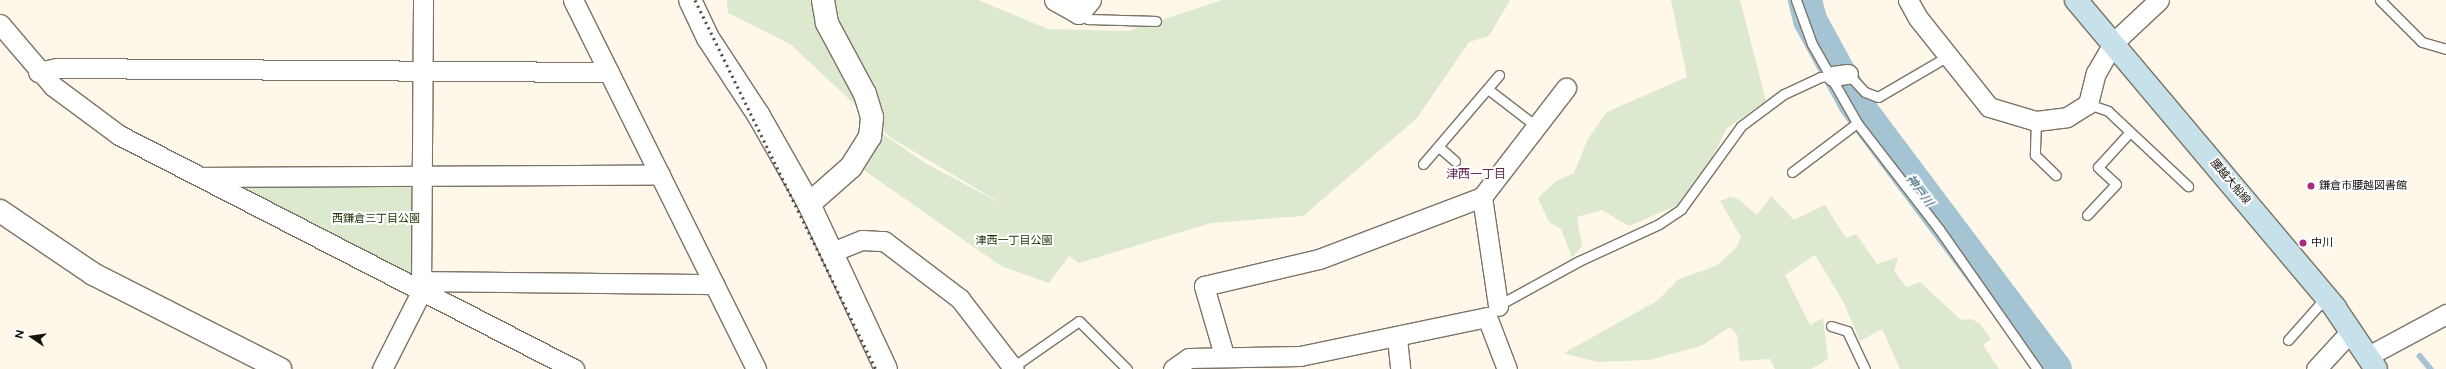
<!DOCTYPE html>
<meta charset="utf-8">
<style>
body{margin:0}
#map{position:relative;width:2446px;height:369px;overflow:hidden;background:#fff7e9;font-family:Figtree,"Noto Sans JP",sans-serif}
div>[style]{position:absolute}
.green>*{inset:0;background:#dce9ce}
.stream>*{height:5.5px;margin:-2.75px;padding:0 2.75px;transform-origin:2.75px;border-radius:2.75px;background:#a4c3d3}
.river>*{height:34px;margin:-17px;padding:0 17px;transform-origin:17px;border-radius:17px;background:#a4c3d3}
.roads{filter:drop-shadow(1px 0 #7a7468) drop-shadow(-1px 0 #7a7468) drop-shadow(0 1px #7a7468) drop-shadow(0 -1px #7a7468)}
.service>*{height:9px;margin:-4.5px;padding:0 4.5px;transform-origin:4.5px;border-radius:4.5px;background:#fff}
.minor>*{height:19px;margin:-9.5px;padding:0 9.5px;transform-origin:9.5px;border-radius:9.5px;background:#fff}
.tertiary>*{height:22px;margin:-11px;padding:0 11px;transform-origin:11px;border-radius:11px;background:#fff}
.secondary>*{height:22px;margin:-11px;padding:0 11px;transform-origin:11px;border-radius:11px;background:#c7e1ea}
.rail>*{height:3px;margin-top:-1.5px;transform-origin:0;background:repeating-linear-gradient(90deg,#48443d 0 2px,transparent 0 6px)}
.dots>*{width:11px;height:11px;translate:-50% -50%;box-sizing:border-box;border:2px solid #fff;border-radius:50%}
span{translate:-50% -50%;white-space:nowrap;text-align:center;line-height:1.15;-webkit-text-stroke:4px #fff;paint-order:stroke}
.street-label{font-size:11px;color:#14120d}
.poi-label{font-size:11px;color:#14120d}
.left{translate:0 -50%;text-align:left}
.park-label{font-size:11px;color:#1f3003}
.neighbourhood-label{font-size:12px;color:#63274e}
.water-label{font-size:12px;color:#175069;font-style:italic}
.north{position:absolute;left:12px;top:317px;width:40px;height:40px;-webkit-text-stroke:3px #fff;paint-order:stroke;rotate:283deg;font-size:11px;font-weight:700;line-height:16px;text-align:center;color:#14120d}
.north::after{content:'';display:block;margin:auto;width:14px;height:18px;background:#14120d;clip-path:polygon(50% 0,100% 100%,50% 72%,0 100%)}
</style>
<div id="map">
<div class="green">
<i style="clip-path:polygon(727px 0,978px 0,1048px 29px,1128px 31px,1222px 0,1510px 0,1489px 36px,1469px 42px,1417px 118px,1303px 216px,1211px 223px,1079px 263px,1069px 256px,1049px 283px,1001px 266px,861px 168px,880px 132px,925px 163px,1006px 206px,891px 138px,790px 44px,728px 13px)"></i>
<i style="clip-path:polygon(1671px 0,1740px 0,1766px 101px,1726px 129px,1698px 188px,1682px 203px,1629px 226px,1602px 210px,1577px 217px,1582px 246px,1572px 258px,1561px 229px,1549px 222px,1538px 198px,1555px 182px,1574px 173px,1588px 139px,1607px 112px,1687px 77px)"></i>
<i style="clip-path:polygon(407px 182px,414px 188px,414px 273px,409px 278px,231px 186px)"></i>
<i style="clip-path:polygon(1771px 196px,1794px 220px,1825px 205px,1846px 238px,1856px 234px,1877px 264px,1898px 257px,1894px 271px,1906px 287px,1920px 282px,1961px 320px,1972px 319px,1980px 324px,1991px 339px,1983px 345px,1999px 369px,1900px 369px,1882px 329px,1860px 341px,1843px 301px,1815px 255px,1785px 275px,1810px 325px,1823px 318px,1828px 359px,1811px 369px,1775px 369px,1770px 359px,1740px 361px,1737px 335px,1730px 327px,1701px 346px,1649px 360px,1597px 362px,1564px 353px,1657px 301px,1679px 279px,1716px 266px,1736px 248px,1741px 237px,1720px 201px,1730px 197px,1738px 199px,1757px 215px)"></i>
</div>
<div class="stream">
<i style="left:2420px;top:356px;width:17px;rotate:50deg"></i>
</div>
<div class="river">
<i style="left:1805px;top:0;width:21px;rotate:76deg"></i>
<i style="left:1810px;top:20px;width:94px;rotate:61.5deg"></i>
<i style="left:1855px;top:103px;width:333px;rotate:53.1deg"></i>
</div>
<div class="roads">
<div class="service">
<i style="left:1796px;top:0;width:47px;rotate:70deg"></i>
<i style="left:1812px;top:44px;width:91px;rotate:60.3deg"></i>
<i style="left:1857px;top:123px;width:134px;rotate:52.3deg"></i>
<i style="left:1939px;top:229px;width:171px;rotate:55deg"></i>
<i style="left:2380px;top:0;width:59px;rotate:45deg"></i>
<i style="left:2422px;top:42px;width:25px;rotate:16deg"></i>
<i style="left:1079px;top:13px;width:11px;rotate:34deg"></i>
<i style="left:1088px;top:19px;width:68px;rotate:1.7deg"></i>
<i style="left:1848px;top:74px;width:25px;rotate:47deg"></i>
<i style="left:1865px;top:92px;width:14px;rotate:21deg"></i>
<i style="left:1878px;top:97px;width:81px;rotate:-30.4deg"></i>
<i style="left:1489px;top:90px;width:59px;rotate:37.5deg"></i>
<i style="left:2088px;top:104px;width:21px;rotate:19deg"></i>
<i style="left:2108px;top:111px;width:110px;rotate:43.2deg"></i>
<i style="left:2036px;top:121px;width:34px;rotate:92deg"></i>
<i style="left:2035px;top:155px;width:29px;rotate:44deg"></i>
<i style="left:1440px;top:148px;width:20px;rotate:41deg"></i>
<i style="left:1423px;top:164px;width:117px;rotate:-49.5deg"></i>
<i style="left:1792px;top:172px;width:81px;rotate:-37deg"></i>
<i style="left:2087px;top:215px;width:42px;rotate:-46.9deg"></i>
<i style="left:2116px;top:184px;width:25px;rotate:-137deg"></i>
<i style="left:2098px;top:167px;width:46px;rotate:-47.6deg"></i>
<i style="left:1497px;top:306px;width:94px;rotate:-28.8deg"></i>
<i style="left:1579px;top:261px;width:88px;rotate:-24.8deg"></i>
<i style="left:1659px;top:224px;width:27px;rotate:-34deg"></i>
<i style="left:1681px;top:209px;width:102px;rotate:-54.1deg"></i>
<i style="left:1741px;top:126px;width:54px;rotate:-36.7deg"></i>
<i style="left:1784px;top:94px;width:40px;rotate:-25deg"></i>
<i style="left:1820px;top:77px;width:13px;rotate:-4deg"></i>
<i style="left:1831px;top:326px;width:17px;rotate:17deg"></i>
<i style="left:1847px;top:331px;width:42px;rotate:64.7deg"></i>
<i style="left:2288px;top:340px;width:57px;rotate:-48.5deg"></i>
<i style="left:1013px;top:367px;width:80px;rotate:-34.9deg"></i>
<i style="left:1079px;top:321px;width:68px;rotate:45deg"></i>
</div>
<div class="minor">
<i style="left:573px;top:0;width:412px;rotate:63.6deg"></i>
<i style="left:1908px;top:0;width:21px;rotate:61deg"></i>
<i style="left:1918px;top:18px;width:114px;rotate:51.4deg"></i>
<i style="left:1989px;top:107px;width:49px;rotate:16.6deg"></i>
<i style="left:2036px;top:121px;width:31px;rotate:-7deg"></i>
<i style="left:2067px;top:117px;width:25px;rotate:-32deg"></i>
<i style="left:2088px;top:104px;width:32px;rotate:-76deg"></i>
<i style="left:2096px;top:73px;width:34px;rotate:-60deg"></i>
<i style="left:2113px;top:43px;width:63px;rotate:-43.1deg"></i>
<i style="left:0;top:24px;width:82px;rotate:49.5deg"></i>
<i style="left:53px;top:86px;width:82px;rotate:36.6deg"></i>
<i style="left:119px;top:135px;width:512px;rotate:27.22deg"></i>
<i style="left:38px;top:72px;width:19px;rotate:-12deg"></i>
<i style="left:57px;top:68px;width:552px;rotate:0.42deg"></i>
<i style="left:1833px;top:76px;width:15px;rotate:-8deg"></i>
<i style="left:203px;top:177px;width:457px;rotate:-0.3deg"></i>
<i style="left:1482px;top:197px;width:110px;rotate:81.6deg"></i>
<i style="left:832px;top:252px;width:32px;rotate:-22deg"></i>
<i style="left:862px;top:240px;width:22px;rotate:3deg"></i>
<i style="left:884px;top:241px;width:96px;rotate:37.3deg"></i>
<i style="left:960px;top:299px;width:88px;rotate:52.4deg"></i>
<i style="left:421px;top:281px;width:293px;rotate:0.6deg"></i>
<i style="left:1397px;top:338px;width:31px;rotate:84deg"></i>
<i style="left:1224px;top:355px;width:72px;rotate:-106.2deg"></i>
<i style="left:1204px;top:286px;width:118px;rotate:-13.2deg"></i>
<i style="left:1319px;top:259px;width:174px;rotate:-20.8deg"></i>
<i style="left:1482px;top:197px;width:138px;rotate:-52.4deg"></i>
<i style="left:2368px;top:356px;width:89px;rotate:-28.3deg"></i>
<i style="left:382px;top:369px;width:86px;rotate:-63.1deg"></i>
<i style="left:421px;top:292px;width:292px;rotate:-89.6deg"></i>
<i style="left:1173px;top:369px;width:19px;rotate:-35deg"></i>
<i style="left:1189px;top:358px;width:111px;rotate:-1deg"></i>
<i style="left:1300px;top:356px;width:191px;rotate:-11.8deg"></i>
<i style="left:1487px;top:317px;width:56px;rotate:69deg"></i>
<i style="left:2316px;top:369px;width:52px;rotate:-47.4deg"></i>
</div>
<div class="tertiary">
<i style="left:690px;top:0;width:42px;rotate:64.7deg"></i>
<i style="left:708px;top:38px;width:93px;rotate:56.8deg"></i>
<i style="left:759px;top:116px;width:101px;rotate:60.4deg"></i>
<i style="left:809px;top:204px;width:182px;rotate:65deg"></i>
<i style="left:1056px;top:0;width:26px;rotate:29deg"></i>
<i style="left:1079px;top:13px;width:17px;rotate:-50deg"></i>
<i style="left:809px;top:204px;width:56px;rotate:-41.4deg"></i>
<i style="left:851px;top:167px;width:36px;rotate:-58deg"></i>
<i style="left:870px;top:137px;width:20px;rotate:-84deg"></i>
<i style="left:872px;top:117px;width:24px;rotate:-107deg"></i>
<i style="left:865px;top:94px;width:81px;rotate:-118.2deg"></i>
<i style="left:827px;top:23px;width:23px;rotate:-100deg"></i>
<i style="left:0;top:211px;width:112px;rotate:34.1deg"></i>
<i style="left:93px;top:274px;width:210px;rotate:26.9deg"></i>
</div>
<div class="secondary">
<i style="left:2076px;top:0;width:402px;rotate:49.9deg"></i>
<i style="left:2335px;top:308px;width:73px;rotate:56.1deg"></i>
</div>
</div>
<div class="rail">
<i style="left:695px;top:0;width:411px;rotate:63.9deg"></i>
</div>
<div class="dots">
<i style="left:2311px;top:186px;background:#a52b7f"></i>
<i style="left:2303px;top:243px;background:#a52b7f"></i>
</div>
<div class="street-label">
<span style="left:2230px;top:182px;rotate:50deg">腰越大船線</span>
</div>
<div class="poi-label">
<span class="left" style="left:2319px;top:186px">鎌倉市腰越図書館</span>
<span class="left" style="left:2311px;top:243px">中川</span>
</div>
<div class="park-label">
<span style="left:376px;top:219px">西鎌倉三丁目公園</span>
<span style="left:1014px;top:241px">津西一丁目公園</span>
</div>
<div class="neighbourhood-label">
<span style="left:1476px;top:175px">津西一丁目</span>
</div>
<div class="water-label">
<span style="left:1919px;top:191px;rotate:53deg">神戸川</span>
</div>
<div class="north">N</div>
</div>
